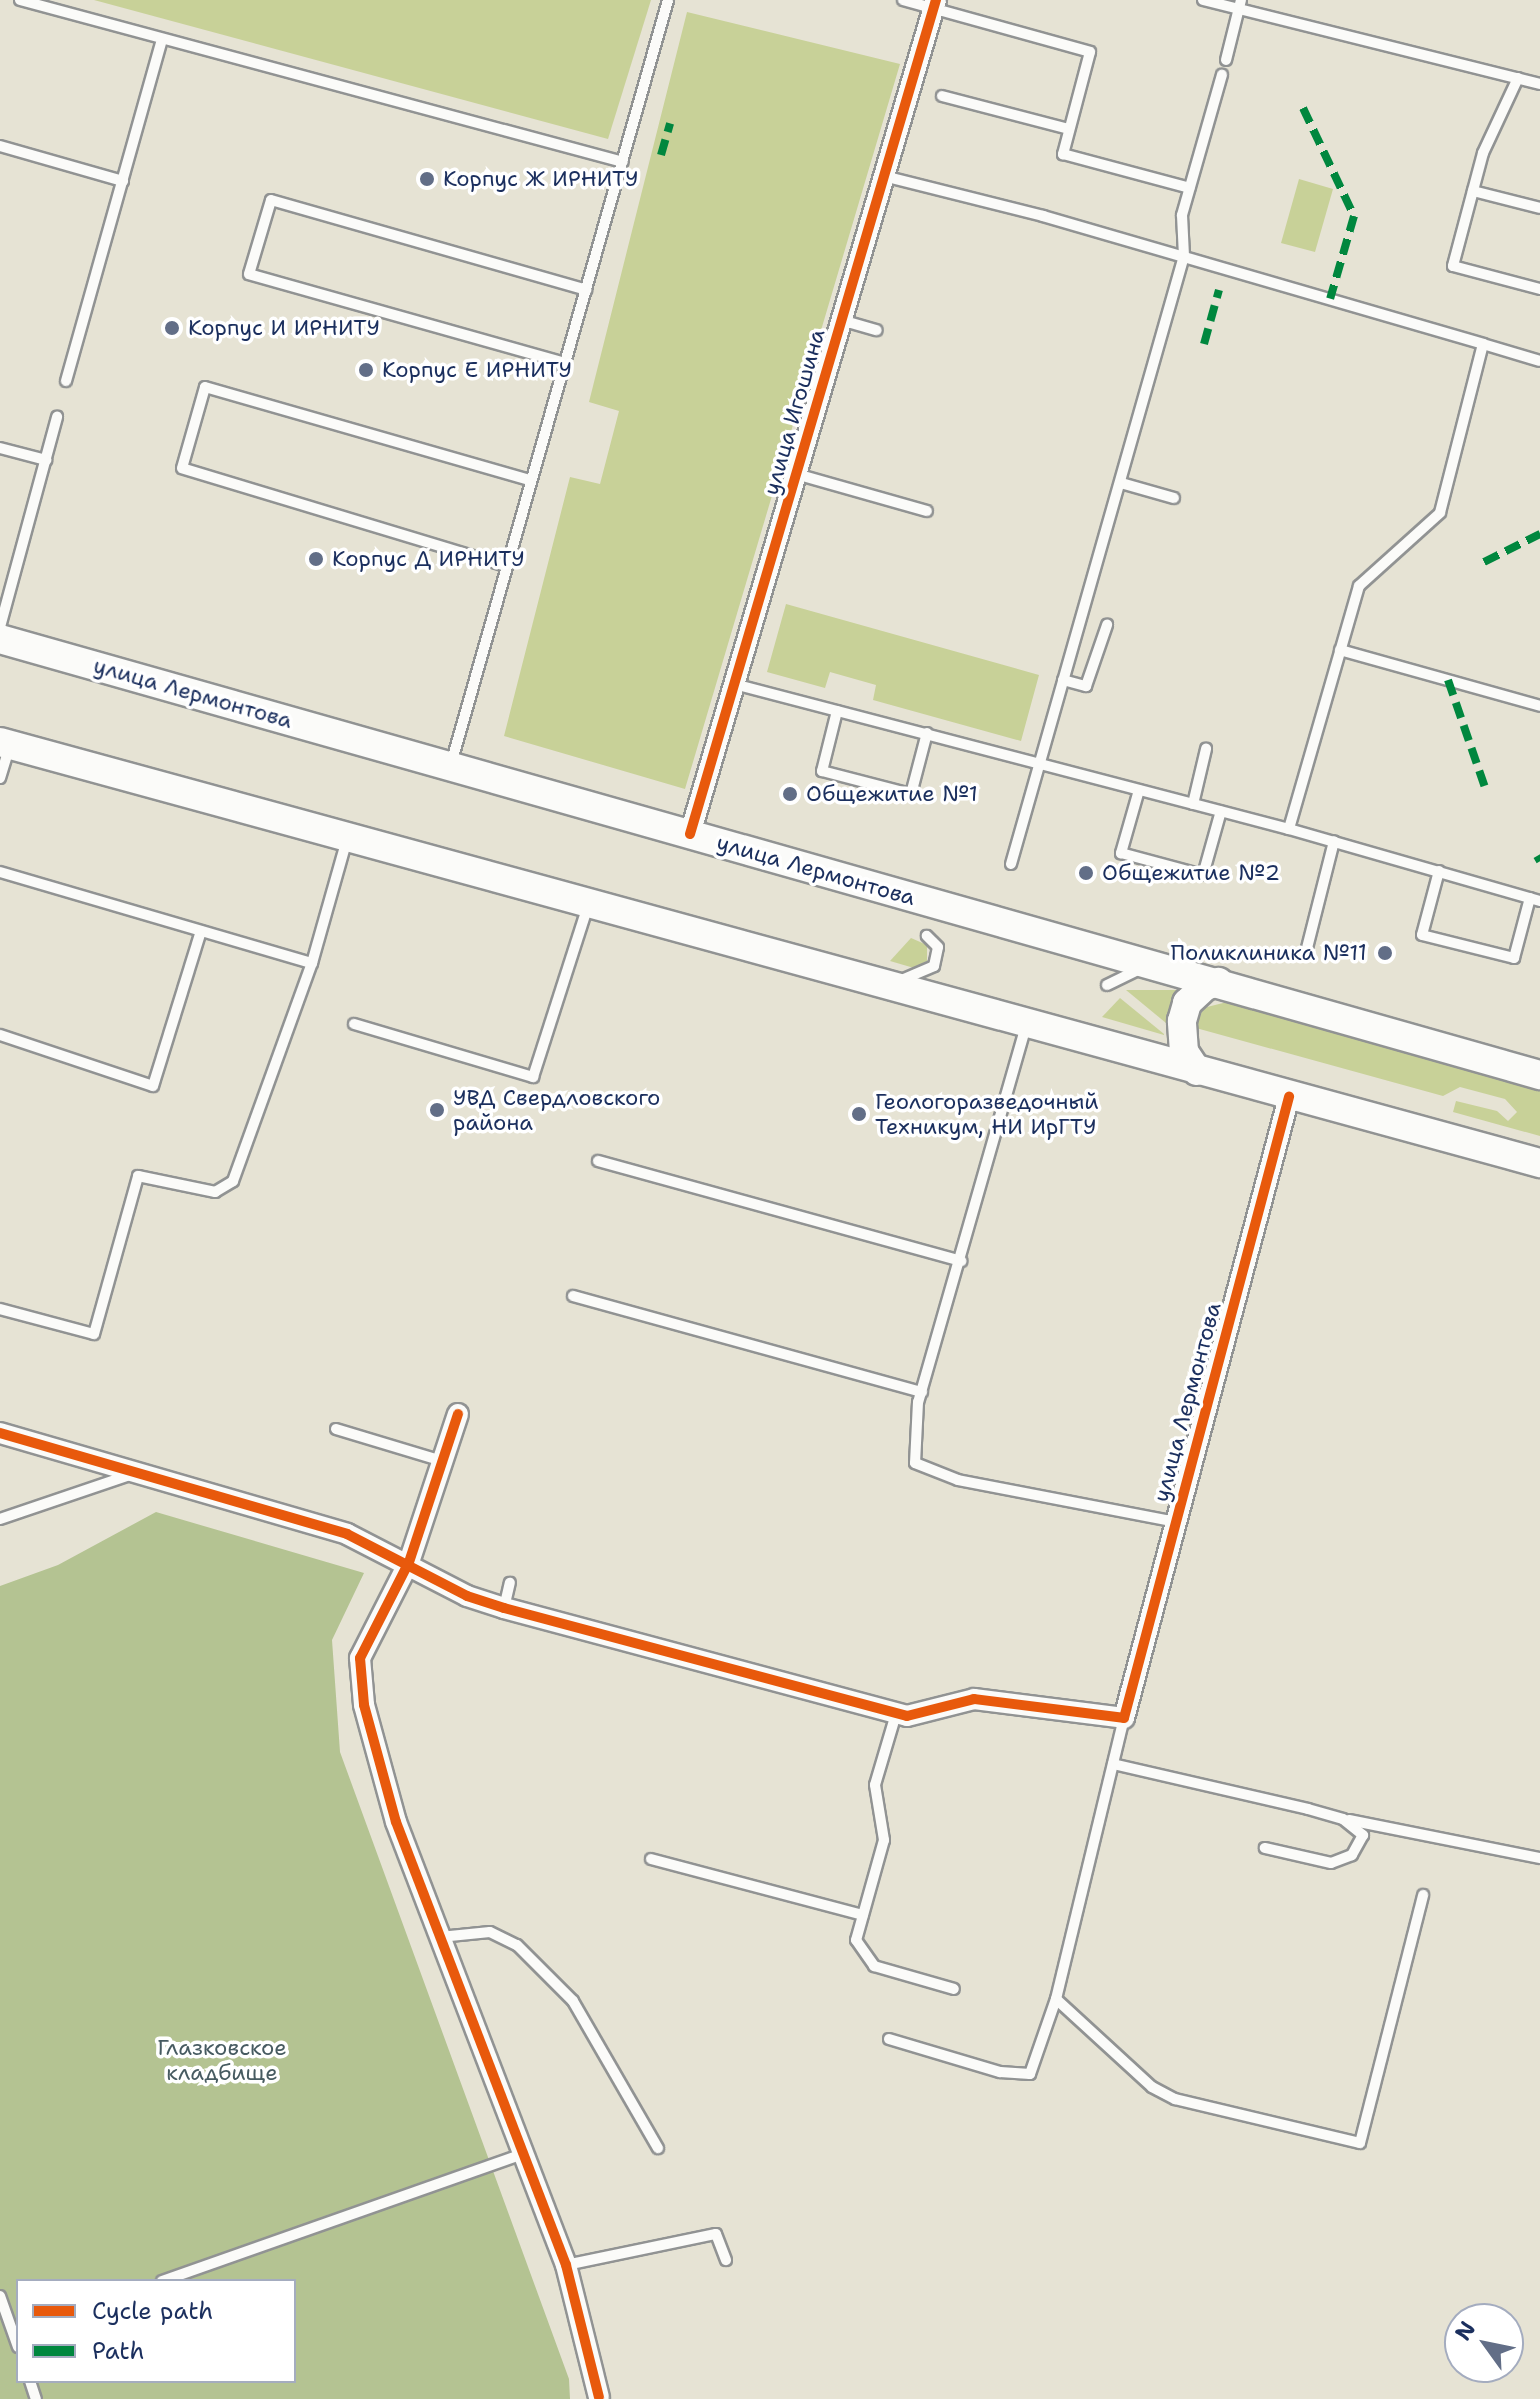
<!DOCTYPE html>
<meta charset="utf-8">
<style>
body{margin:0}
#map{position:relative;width:1540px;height:2399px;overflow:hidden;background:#e6e3d4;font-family:"Shantell Sans",sans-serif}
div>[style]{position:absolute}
.green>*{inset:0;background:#c8d198}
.forest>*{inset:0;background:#b4c392}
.roads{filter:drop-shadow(2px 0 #919393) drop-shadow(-2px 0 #919393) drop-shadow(0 2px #919393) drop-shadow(0 -2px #919393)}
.lane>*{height:10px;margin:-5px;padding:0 5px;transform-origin:5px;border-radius:5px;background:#fbfbf9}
.street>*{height:20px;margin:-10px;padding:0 10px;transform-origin:10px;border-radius:10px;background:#fbfbf9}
.secondary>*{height:28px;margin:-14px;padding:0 14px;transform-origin:14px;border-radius:14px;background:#fbfbf9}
.quiet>*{height:8px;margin-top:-4px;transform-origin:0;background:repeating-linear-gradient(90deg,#00873e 0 16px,transparent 0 24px)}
.cycleway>*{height:10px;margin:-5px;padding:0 5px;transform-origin:5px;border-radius:5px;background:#e8590c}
.dots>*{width:22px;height:22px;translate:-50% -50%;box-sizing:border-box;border:4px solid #fff;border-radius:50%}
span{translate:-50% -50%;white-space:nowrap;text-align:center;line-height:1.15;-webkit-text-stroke:7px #fff;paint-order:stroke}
.poi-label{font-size:22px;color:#1b2f5e}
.left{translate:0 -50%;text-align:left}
.right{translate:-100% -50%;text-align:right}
.street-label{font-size:22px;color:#1b2f5e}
.park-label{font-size:22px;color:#475b61}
.legend{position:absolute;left:16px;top:2279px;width:280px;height:104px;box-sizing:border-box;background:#fff;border:2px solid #a4acbf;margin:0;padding:10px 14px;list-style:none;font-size:24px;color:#1b2f5e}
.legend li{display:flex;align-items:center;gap:16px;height:40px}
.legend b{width:40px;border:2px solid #a4acbf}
.north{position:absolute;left:1444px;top:2303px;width:80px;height:80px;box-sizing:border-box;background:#fff;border:2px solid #a4acbf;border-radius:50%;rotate:303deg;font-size:22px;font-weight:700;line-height:32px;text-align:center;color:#1b2f5e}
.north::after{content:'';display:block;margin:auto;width:28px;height:36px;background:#626e87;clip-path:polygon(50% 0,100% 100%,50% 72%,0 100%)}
</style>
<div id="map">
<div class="green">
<i style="clip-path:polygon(94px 0,651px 0,608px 139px)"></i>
<i style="clip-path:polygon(687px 12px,900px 64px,685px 789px,504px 736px,570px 477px,600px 484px,619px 411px,589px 402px)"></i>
<i style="clip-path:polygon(1299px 179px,1333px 189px,1315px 252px,1281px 243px)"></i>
<i style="clip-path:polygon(786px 604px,1039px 675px,1021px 741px,873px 700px,876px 685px,830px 672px,825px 688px,767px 672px)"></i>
<i style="clip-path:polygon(911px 938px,927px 945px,927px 961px,914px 968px,890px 961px)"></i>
<i style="clip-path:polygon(1126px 990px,1180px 990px,1166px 1023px)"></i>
<i style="clip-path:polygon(1120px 998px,1164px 1034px,1164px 1035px,1102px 1017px)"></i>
<i style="clip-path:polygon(1227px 1002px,1540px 1089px,1540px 1136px,1453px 1112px,1456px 1101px,1497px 1111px,1508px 1121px,1517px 1112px,1505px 1099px,1460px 1087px,1443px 1096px,1196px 1028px,1203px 1008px)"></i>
</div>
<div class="forest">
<i style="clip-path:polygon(evenodd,156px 1512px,364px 1573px,332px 1640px,340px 1752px,569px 2379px,570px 2399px,0 2399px,0 1586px,58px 1565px,156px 1512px,18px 2281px,294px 2281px,294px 2381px,18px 2381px,18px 2281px)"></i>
</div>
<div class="roads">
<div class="lane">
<i style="left:20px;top:0;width:624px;rotate:15.04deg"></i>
<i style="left:903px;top:0;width:194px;rotate:15.5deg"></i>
<i style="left:1090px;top:52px;width:106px;rotate:104.8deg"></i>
<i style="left:1063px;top:154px;width:131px;rotate:15deg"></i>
<i style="left:1203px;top:0;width:347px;rotate:14deg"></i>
<i style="left:1226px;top:60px;width:62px;rotate:-76deg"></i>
<i style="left:1518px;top:78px;width:83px;rotate:115deg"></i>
<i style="left:1483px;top:153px;width:117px;rotate:104.9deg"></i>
<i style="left:1453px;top:266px;width:90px;rotate:14.8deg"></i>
<i style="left:942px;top:96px;width:131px;rotate:14.6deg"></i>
<i style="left:0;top:146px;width:128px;rotate:15.9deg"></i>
<i style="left:884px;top:176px;width:164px;rotate:14.1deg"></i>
<i style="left:1043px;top:216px;width:458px;rotate:16.2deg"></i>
<i style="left:1483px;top:344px;width:174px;rotate:104.3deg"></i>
<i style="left:1440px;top:513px;width:109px;rotate:138deg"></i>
<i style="left:1359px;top:586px;width:253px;rotate:106.1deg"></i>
<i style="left:1473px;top:191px;width:69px;rotate:14.2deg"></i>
<i style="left:841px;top:320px;width:37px;rotate:16deg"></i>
<i style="left:1483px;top:344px;width:59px;rotate:16.6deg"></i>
<i style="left:565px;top:363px;width:328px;rotate:-164.3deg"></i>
<i style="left:249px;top:274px;width:77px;rotate:-73.4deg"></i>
<i style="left:271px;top:200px;width:328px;rotate:15.9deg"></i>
<i style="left:66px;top:381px;width:355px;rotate:-74.3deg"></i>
<i style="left:0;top:448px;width:48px;rotate:14.6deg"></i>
<i style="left:796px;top:474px;width:136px;rotate:15.8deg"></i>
<i style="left:1121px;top:483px;width:55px;rotate:15.8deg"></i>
<i style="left:506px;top:566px;width:338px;rotate:-163.2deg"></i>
<i style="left:182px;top:468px;width:84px;rotate:-74.1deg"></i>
<i style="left:205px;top:387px;width:338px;rotate:16deg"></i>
<i style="left:0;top:627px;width:218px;rotate:-74.8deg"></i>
<i style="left:1340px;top:650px;width:208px;rotate:15.6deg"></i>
<i style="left:1063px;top:680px;width:24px;rotate:15deg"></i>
<i style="left:1086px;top:686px;width:65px;rotate:-71deg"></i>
<i style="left:734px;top:684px;width:574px;rotate:14.64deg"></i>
<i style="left:1289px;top:829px;width:261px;rotate:16deg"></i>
<i style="left:837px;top:711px;width:62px;rotate:104deg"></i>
<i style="left:822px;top:771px;width:92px;rotate:14.5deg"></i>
<i style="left:911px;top:794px;width:63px;rotate:-75.3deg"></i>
<i style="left:451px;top:764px;width:794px;rotate:-74.14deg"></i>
<i style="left:0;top:778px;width:34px;rotate:-73deg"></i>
<i style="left:1139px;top:790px;width:66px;rotate:105.9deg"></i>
<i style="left:1121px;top:853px;width:85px;rotate:15deg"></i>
<i style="left:1203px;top:875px;width:66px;rotate:-74.3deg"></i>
<i style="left:1193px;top:804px;width:57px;rotate:-76.7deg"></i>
<i style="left:1011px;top:864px;width:632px;rotate:-74.12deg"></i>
<i style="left:1184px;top:256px;width:41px;rotate:-92.8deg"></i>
<i style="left:1182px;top:215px;width:146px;rotate:-74.1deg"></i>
<i style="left:1439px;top:871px;width:66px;rotate:104.9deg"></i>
<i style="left:1422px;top:935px;width:95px;rotate:14deg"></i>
<i style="left:1514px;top:958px;width:62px;rotate:-75.1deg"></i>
<i style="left:0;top:872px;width:325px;rotate:16.3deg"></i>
<i style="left:1307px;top:948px;width:110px;rotate:-75.8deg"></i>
<i style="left:899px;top:981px;width:38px;rotate:-23deg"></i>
<i style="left:934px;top:966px;width:19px;rotate:-78deg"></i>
<i style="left:938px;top:947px;width:16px;rotate:-135deg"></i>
<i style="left:1107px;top:985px;width:39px;rotate:-26deg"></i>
<i style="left:354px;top:1024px;width:187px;rotate:16.5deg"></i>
<i style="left:533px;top:1077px;width:180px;rotate:-72.2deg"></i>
<i style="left:1026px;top:1026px;width:391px;rotate:106deg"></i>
<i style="left:918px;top:1402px;width:61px;rotate:92.8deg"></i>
<i style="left:915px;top:1463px;width:46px;rotate:21.6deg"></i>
<i style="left:958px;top:1480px;width:222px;rotate:10.9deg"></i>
<i style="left:0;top:1035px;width:161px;rotate:18.4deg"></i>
<i style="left:153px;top:1086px;width:162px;rotate:-72.8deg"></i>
<i style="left:598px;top:1161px;width:377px;rotate:15.4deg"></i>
<i style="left:573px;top:1296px;width:362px;rotate:15.4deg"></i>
<i style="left:0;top:1309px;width:97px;rotate:14.9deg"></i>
<i style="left:94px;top:1334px;width:164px;rotate:-74.4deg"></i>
<i style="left:138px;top:1176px;width:79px;rotate:11.7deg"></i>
<i style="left:215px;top:1192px;width:21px;rotate:-31deg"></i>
<i style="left:233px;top:1181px;width:232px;rotate:-70.1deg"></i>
<i style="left:312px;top:963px;width:129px;rotate:-74.2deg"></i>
<i style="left:336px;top:1429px;width:111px;rotate:16.8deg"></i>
<i style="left:0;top:1519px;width:137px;rotate:-18.7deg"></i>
<i style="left:504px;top:1608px;width:26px;rotate:-77deg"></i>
<i style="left:896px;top:1714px;width:74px;rotate:106.5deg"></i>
<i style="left:875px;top:1785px;width:56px;rotate:80.7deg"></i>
<i style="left:884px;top:1840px;width:104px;rotate:105.6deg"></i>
<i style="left:856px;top:1940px;width:32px;rotate:55deg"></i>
<i style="left:874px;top:1966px;width:83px;rotate:16deg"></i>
<i style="left:1113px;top:1764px;width:200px;rotate:13deg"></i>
<i style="left:1308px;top:1809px;width:36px;rotate:16deg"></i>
<i style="left:1343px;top:1819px;width:26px;rotate:39deg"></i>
<i style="left:1363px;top:1835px;width:23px;rotate:119deg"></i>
<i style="left:1352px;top:1855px;width:22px;rotate:159deg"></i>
<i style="left:1331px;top:1863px;width:68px;rotate:-167.2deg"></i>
<i style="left:1349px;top:1820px;width:195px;rotate:11.3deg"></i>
<i style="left:651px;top:1859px;width:219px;rotate:14.8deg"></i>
<i style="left:440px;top:1937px;width:50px;rotate:-5.7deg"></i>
<i style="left:490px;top:1932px;width:30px;rotate:26deg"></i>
<i style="left:517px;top:1945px;width:79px;rotate:45deg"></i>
<i style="left:573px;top:2001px;width:170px;rotate:60deg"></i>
<i style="left:1056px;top:1999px;width:130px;rotate:42.5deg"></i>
<i style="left:1152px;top:2087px;width:26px;rotate:28deg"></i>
<i style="left:1175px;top:2099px;width:190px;rotate:13.4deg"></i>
<i style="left:1360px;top:2143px;width:256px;rotate:-75.7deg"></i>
<i style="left:889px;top:2039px;width:116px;rotate:16.6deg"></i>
<i style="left:1000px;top:2072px;width:30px;rotate:4deg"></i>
<i style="left:1030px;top:2074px;width:79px;rotate:-70.9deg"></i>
<i style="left:1056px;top:1999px;width:289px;rotate:-76.4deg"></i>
<i style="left:566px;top:2265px;width:153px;rotate:-11.7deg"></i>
<i style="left:716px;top:2234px;width:28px;rotate:69deg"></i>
<i style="left:162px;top:2281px;width:382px;rotate:-19.4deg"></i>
<i style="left:0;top:2296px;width:54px;rotate:70.6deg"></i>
<i style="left:30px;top:2381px;width:19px;rotate:72deg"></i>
</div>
<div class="street">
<i style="left:690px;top:834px;width:870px;rotate:-73.57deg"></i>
<i style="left:458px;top:1414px;width:156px;rotate:108.3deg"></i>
<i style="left:409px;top:1562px;width:108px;rotate:117deg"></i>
<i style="left:360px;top:1658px;width:47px;rotate:85.1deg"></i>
<i style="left:364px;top:1705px;width:121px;rotate:74.7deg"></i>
<i style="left:396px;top:1822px;width:474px;rotate:69deg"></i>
<i style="left:566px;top:2265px;width:136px;rotate:76deg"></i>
<i style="left:0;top:1433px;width:361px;rotate:16.2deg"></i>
<i style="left:347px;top:1534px;width:135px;rotate:27.3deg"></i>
<i style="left:467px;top:1596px;width:39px;rotate:18deg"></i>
<i style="left:504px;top:1608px;width:417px;rotate:15deg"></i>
<i style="left:907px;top:1716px;width:69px;rotate:-14.2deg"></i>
<i style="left:974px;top:1699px;width:151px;rotate:7.2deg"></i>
<i style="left:1124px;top:1718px;width:643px;rotate:-75.12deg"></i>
</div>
<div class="secondary">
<i style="left:0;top:639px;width:1601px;rotate:15.81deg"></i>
<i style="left:0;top:742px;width:1597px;rotate:15.29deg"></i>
<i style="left:1197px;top:1071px;width:23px;rotate:-124deg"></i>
<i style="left:1184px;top:1052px;width:31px;rotate:-94deg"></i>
<i style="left:1182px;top:1021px;width:19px;rotate:-74deg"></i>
<i style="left:1187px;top:1003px;width:25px;rotate:-43deg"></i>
<i style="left:1205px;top:986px;width:14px;rotate:-17deg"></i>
</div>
</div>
<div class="quiet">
<i style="left:1303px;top:108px;width:119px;rotate:64.7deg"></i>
<i style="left:1354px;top:216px;width:86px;rotate:106.1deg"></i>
<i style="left:661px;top:155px;width:33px;rotate:-74deg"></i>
<i style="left:1204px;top:344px;width:56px;rotate:-74.5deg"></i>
<i style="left:1484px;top:562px;width:63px;rotate:-26.6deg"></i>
<i style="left:1448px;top:680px;width:120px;rotate:71deg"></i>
<i style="left:1537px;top:856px;width:6px;rotate:59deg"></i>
</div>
<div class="cycleway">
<i style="left:690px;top:834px;width:870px;rotate:-73.57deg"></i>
<i style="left:458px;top:1414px;width:156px;rotate:108.3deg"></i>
<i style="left:409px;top:1562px;width:108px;rotate:117deg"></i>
<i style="left:360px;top:1658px;width:47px;rotate:85.1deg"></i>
<i style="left:364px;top:1705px;width:121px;rotate:74.7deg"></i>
<i style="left:396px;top:1822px;width:474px;rotate:69deg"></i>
<i style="left:566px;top:2265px;width:136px;rotate:76deg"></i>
<i style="left:0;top:1433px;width:361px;rotate:16.2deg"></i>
<i style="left:347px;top:1534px;width:135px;rotate:27.3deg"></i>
<i style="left:467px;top:1596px;width:39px;rotate:18deg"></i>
<i style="left:504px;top:1608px;width:417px;rotate:15deg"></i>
<i style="left:907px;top:1716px;width:69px;rotate:-14.2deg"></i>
<i style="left:974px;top:1699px;width:151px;rotate:7.2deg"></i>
<i style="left:1124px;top:1718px;width:643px;rotate:-75.12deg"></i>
</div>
<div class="dots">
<i style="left:427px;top:179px;background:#626e87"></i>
<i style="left:172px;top:328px;background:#626e87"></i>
<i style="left:366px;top:370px;background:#626e87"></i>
<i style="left:316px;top:559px;background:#626e87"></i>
<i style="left:790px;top:794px;background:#626e87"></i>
<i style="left:1086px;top:873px;background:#626e87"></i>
<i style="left:1385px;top:953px;background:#626e87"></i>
<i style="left:437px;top:1110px;background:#626e87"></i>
<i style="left:859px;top:1114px;background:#626e87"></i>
</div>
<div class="poi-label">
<span class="left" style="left:443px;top:179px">Корпус Ж ИРНИТУ</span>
<span class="left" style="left:188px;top:328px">Корпус И ИРНИТУ</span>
<span class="left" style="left:382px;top:370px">Корпус Е ИРНИТУ</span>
<span class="left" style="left:332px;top:559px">Корпус Д ИРНИТУ</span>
<span class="left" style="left:806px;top:794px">Общежитие №1</span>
<span class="left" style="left:1102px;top:873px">Общежитие №2</span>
<span class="right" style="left:1367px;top:953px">Поликлиника №11</span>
<span class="left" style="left:453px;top:1110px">УВД Свердловского<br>района</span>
<span class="left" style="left:875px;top:1114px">Геологоразведочный<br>Техникум, НИ ИрГТУ</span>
</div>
<div class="street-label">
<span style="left:794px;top:412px;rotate:-74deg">улица Игошина</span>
<span style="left:193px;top:693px;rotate:16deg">улица Лермонтова</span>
<span style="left:816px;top:870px;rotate:16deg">улица Лермонтова</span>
<span style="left:1187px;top:1402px;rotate:-75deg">улица Лермонтова</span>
</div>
<div class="park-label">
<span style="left:222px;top:2060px">Глазковское<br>кладбище</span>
</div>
<ul class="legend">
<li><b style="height:10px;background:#e8590c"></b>Cycle path</li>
<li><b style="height:10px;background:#00873e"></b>Path</li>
</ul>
<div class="north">N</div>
</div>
